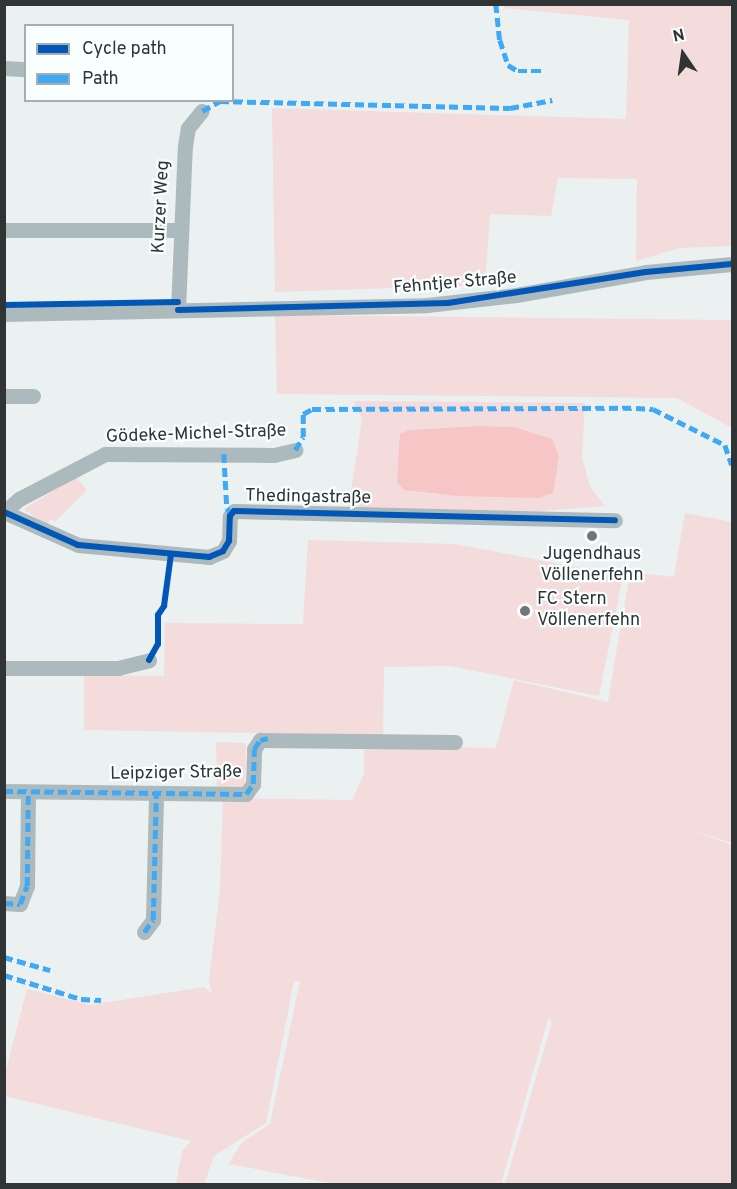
<!DOCTYPE html>
<meta charset="utf-8">
<style>
body{margin:0}
#map{position:relative;width:737px;height:1189px;overflow:hidden;background:#ebf0f1;font-family:Overpass,sans-serif}
div>[style]{position:absolute}
.green>*{inset:0;background:#f4dbdc}
.water>*{inset:0;background:#f6c5c6}
.minor>*{height:15px;margin:-7.5px;padding:0 7.5px;transform-origin:7.5px;border-radius:7.5px;background:#acbabd}
.quiet>*{height:4.5px;margin-top:-2.25px;transform-origin:0;background:repeating-linear-gradient(90deg,#3fa9f5 0 9px,transparent 0 13.5px)}
.cycleway>*{height:6px;margin:-3px;padding:0 3px;transform-origin:3px;border-radius:3px;background:#0057b8}
.dots>*{width:16px;height:16px;translate:-50% -50%;box-sizing:border-box;border:3px solid #f9feff;border-radius:50%}
span{translate:-50% -50%;white-space:nowrap;text-align:center;line-height:1.15;-webkit-text-stroke:4.5px #f9feff;paint-order:stroke}
.street-label{font-size:18px;color:#313435}
.poi-label{font-size:18px;color:#313435}
.left{translate:0 -50%;text-align:left}
.frame{position:absolute;inset:0;border:6px solid #313435;pointer-events:none}
.legend{position:absolute;left:24px;top:24px;width:210px;height:78px;box-sizing:border-box;background:#f9feff;border:2px solid #a9adae;margin:0;padding:8px 10px;list-style:none;font-size:18px;color:#313435}
.legend li{display:flex;align-items:center;gap:12px;height:30px}
.legend b{width:30px;border:2px solid #a9adae}
.north{position:absolute;left:653px;top:24px;width:60px;height:60px;-webkit-text-stroke:4px #f9feff;paint-order:stroke;rotate:347deg;font-size:16px;font-weight:700;line-height:24px;text-align:center;color:#313435}
.north::after{content:'';display:block;margin:auto;width:21px;height:27px;background:#313435;clip-path:polygon(50% 0,100% 100%,50% 72%,0 100%)}
</style>
<div id="map">
<div class="green">
<i style="clip-path:polygon(504px 5px,732px 5px,732px 246px,679px 248px,636px 261px,637px 179px,558px 178px,551px 216px,490px 214px,485px 285px,275px 292px,272px 108px,626px 119px,629px 20px,504px 8px)"></i>
<i style="clip-path:polygon(275px 315px,732px 320px,732px 428px,677px 398px,277px 394px)"></i>
<i style="clip-path:polygon(evenodd,353px 401px,585px 403px,582px 457px,590px 487px,605px 506px,532px 512px,348px 511px,362px 419px,353px 401px,476px 426px,538px 498px,423px 493px,409px 430px,476px 426px)"></i>
<i style="clip-path:polygon(76px 477px,87px 490px,55px 522px,51px 519px,46px 526px,24px 509px)"></i>
<i style="clip-path:polygon(685px 513px,732px 522px,732px 843px,686px 828px,732px 845px,732px 1184px,505px 1184px,552px 1022px,548px 1019px,501px 1184px,335px 1184px,229px 1164px,241px 1143px,270px 1124px,300px 981px,294px 981px,266px 1123px,214px 1156px,204px 1184px,176px 1184px,182px 1151px,191px 1141px,5px 1096px,5px 1074px,27px 989px,90px 1005px,204px 987px,212px 994px,209px 979px,220px 890px,223px 798px,352px 800px,364px 774px,364px 746px,496px 748px,514px 680px,608px 702px,630px 572px,674px 577px)"></i>
<i style="clip-path:polygon(308px 540px,455px 544px,623px 576px,599px 696px,450px 666px,384px 667px,383px 735px,84px 730px,84px 675px,164px 676px,165px 623px,303px 624px)"></i>
<i style="clip-path:polygon(216px 742px,246px 743px,245px 791px,217px 789px)"></i>
</div>
<div class="water">
<i style="clip-path:polygon(476px 426px,514px 427px,552px 439px,559px 456px,553px 493px,538px 498px,458px 496px,404px 490px,397px 482px,400px 434px,409px 430px)"></i>
</div>
<div class="minor">
<i style="left:4px;top:68px;width:22px;rotate:3deg"></i>
<i style="left:4px;top:230px;width:176px"></i>
<i style="left:178px;top:310px;width:164px;rotate:-87.6deg"></i>
<i style="left:185px;top:146px;width:18px;rotate:-81deg"></i>
<i style="left:188px;top:128px;width:22px;rotate:-51deg"></i>
<i style="left:4px;top:314px;width:423px;rotate:-1.2deg"></i>
<i style="left:427px;top:305px;width:90px;rotate:-6.4deg"></i>
<i style="left:516px;top:295px;width:132px;rotate:-10deg"></i>
<i style="left:646px;top:272px;width:86px;rotate:-5.3deg"></i>
<i style="left:4px;top:396px;width:29px"></i>
<i style="left:4px;top:512px;width:81px;rotate:24deg"></i>
<i style="left:78px;top:545px;width:132px;rotate:5.2deg"></i>
<i style="left:209px;top:557px;width:15px;rotate:-23deg"></i>
<i style="left:223px;top:551px;width:12px;rotate:-59deg"></i>
<i style="left:229px;top:541px;width:25px;rotate:-88deg"></i>
<i style="left:230px;top:516px;width:6px;rotate:-51deg"></i>
<i style="left:234px;top:511px;width:381px;rotate:1.4deg"></i>
<i style="left:4px;top:512px;width:20px;rotate:-41deg"></i>
<i style="left:19px;top:499px;width:97px;rotate:-27.6deg"></i>
<i style="left:105px;top:454px;width:169px;rotate:0.3deg"></i>
<i style="left:274px;top:455px;width:22px;rotate:-13deg"></i>
<i style="left:4px;top:668px;width:114px"></i>
<i style="left:118px;top:668px;width:32px;rotate:-14deg"></i>
<i style="left:4px;top:791px;width:242px;rotate:0.7deg"></i>
<i style="left:246px;top:794px;width:12px;rotate:-55deg"></i>
<i style="left:253px;top:784px;width:35px;rotate:-88deg"></i>
<i style="left:254px;top:749px;width:11px;rotate:-56deg"></i>
<i style="left:260px;top:740px;width:195px;rotate:0.6deg"></i>
<i style="left:4px;top:903px;width:16px;rotate:4deg"></i>
<i style="left:20px;top:904px;width:19px;rotate:-69deg"></i>
<i style="left:27px;top:886px;width:94px;rotate:-89.4deg"></i>
<i style="left:144px;top:932px;width:15px;rotate:-53deg"></i>
<i style="left:153px;top:920px;width:125px;rotate:-88.6deg"></i>
</div>
<div class="quiet">
<i style="left:496px;top:4px;width:36px;rotate:84deg"></i>
<i style="left:500px;top:40px;width:26px;rotate:72deg"></i>
<i style="left:508px;top:65px;width:12px;rotate:31deg"></i>
<i style="left:518px;top:71px;width:26px"></i>
<i style="left:202px;top:111px;width:21px;rotate:-29deg"></i>
<i style="left:220px;top:101px;width:290px;rotate:1.4deg"></i>
<i style="left:510px;top:108px;width:43px;rotate:-10.8deg"></i>
<i style="left:295px;top:450px;width:15px;rotate:-58deg"></i>
<i style="left:303px;top:437px;width:23px;rotate:-90deg"></i>
<i style="left:303px;top:414px;width:10px;rotate:-29deg"></i>
<i style="left:312px;top:409px;width:324px;rotate:-0.2deg"></i>
<i style="left:636px;top:408px;width:17px;rotate:3deg"></i>
<i style="left:653px;top:409px;width:80px;rotate:26.6deg"></i>
<i style="left:725px;top:445px;width:21px;rotate:71deg"></i>
<i style="left:224px;top:454px;width:54px;rotate:86.8deg"></i>
<i style="left:227px;top:508px;width:6px;rotate:51deg"></i>
<i style="left:4px;top:791px;width:242px;rotate:0.7deg"></i>
<i style="left:246px;top:794px;width:12px;rotate:-55deg"></i>
<i style="left:253px;top:784px;width:35px;rotate:-88deg"></i>
<i style="left:254px;top:749px;width:11px;rotate:-56deg"></i>
<i style="left:260px;top:740px;width:8px;rotate:-14deg"></i>
<i style="left:4px;top:903px;width:16px;rotate:4deg"></i>
<i style="left:20px;top:904px;width:19px;rotate:-69deg"></i>
<i style="left:27px;top:886px;width:94px;rotate:-89.4deg"></i>
<i style="left:144px;top:932px;width:15px;rotate:-53deg"></i>
<i style="left:153px;top:920px;width:125px;rotate:-88.6deg"></i>
<i style="left:4px;top:957px;width:48px;rotate:15.8deg"></i>
<i style="left:4px;top:975px;width:81px;rotate:17.3deg"></i>
<i style="left:81px;top:999px;width:20px;rotate:3deg"></i>
</div>
<div class="cycleway">
<i style="left:4px;top:305px;width:174px;rotate:-1deg"></i>
<i style="left:178px;top:310px;width:270px;rotate:-1.5deg"></i>
<i style="left:448px;top:303px;width:200px;rotate:-8.9deg"></i>
<i style="left:646px;top:272px;width:86px;rotate:-5.3deg"></i>
<i style="left:4px;top:512px;width:81px;rotate:24deg"></i>
<i style="left:78px;top:545px;width:132px;rotate:5.2deg"></i>
<i style="left:209px;top:557px;width:15px;rotate:-23deg"></i>
<i style="left:223px;top:551px;width:12px;rotate:-59deg"></i>
<i style="left:229px;top:541px;width:25px;rotate:-88deg"></i>
<i style="left:230px;top:516px;width:6px;rotate:-51deg"></i>
<i style="left:234px;top:511px;width:381px;rotate:1.4deg"></i>
<i style="left:149px;top:660px;width:18px;rotate:-61deg"></i>
<i style="left:158px;top:644px;width:29px;rotate:-90deg"></i>
<i style="left:158px;top:615px;width:11px;rotate:-56deg"></i>
<i style="left:164px;top:606px;width:52px;rotate:-82.3deg"></i>
</div>
<div class="dots">
<i style="left:592px;top:536px;background:#727677"></i>
<i style="left:525px;top:611px;background:#727677"></i>
</div>
<div class="street-label">
<span style="left:162px;top:207px;rotate:-87deg">Kurzer Weg</span>
<span style="left:455px;top:284px;rotate:-5deg">Fehntjer Straße</span>
<span style="left:196px;top:435px;rotate:-2deg">Gödeke-Michel-Straße</span>
<span style="left:308px;top:498px;rotate:1deg">Thedingastraße</span>
<span style="left:176px;top:774px;rotate:-1deg">Leipziger Straße</span>
</div>
<div class="poi-label">
<span style="left:592px;top:566px">Jugendhaus<br>Völlenerfehn</span>
<span class="left" style="left:537px;top:611px">FC Stern<br>Völlenerfehn</span>
</div>
<div class="frame"></div>
<ul class="legend">
<li><b style="height:8px;background:#0057b8"></b>Cycle path</li>
<li><b style="height:8px;background:#3fa9f5"></b>Path</li>
</ul>
<div class="north">N</div>
</div>
